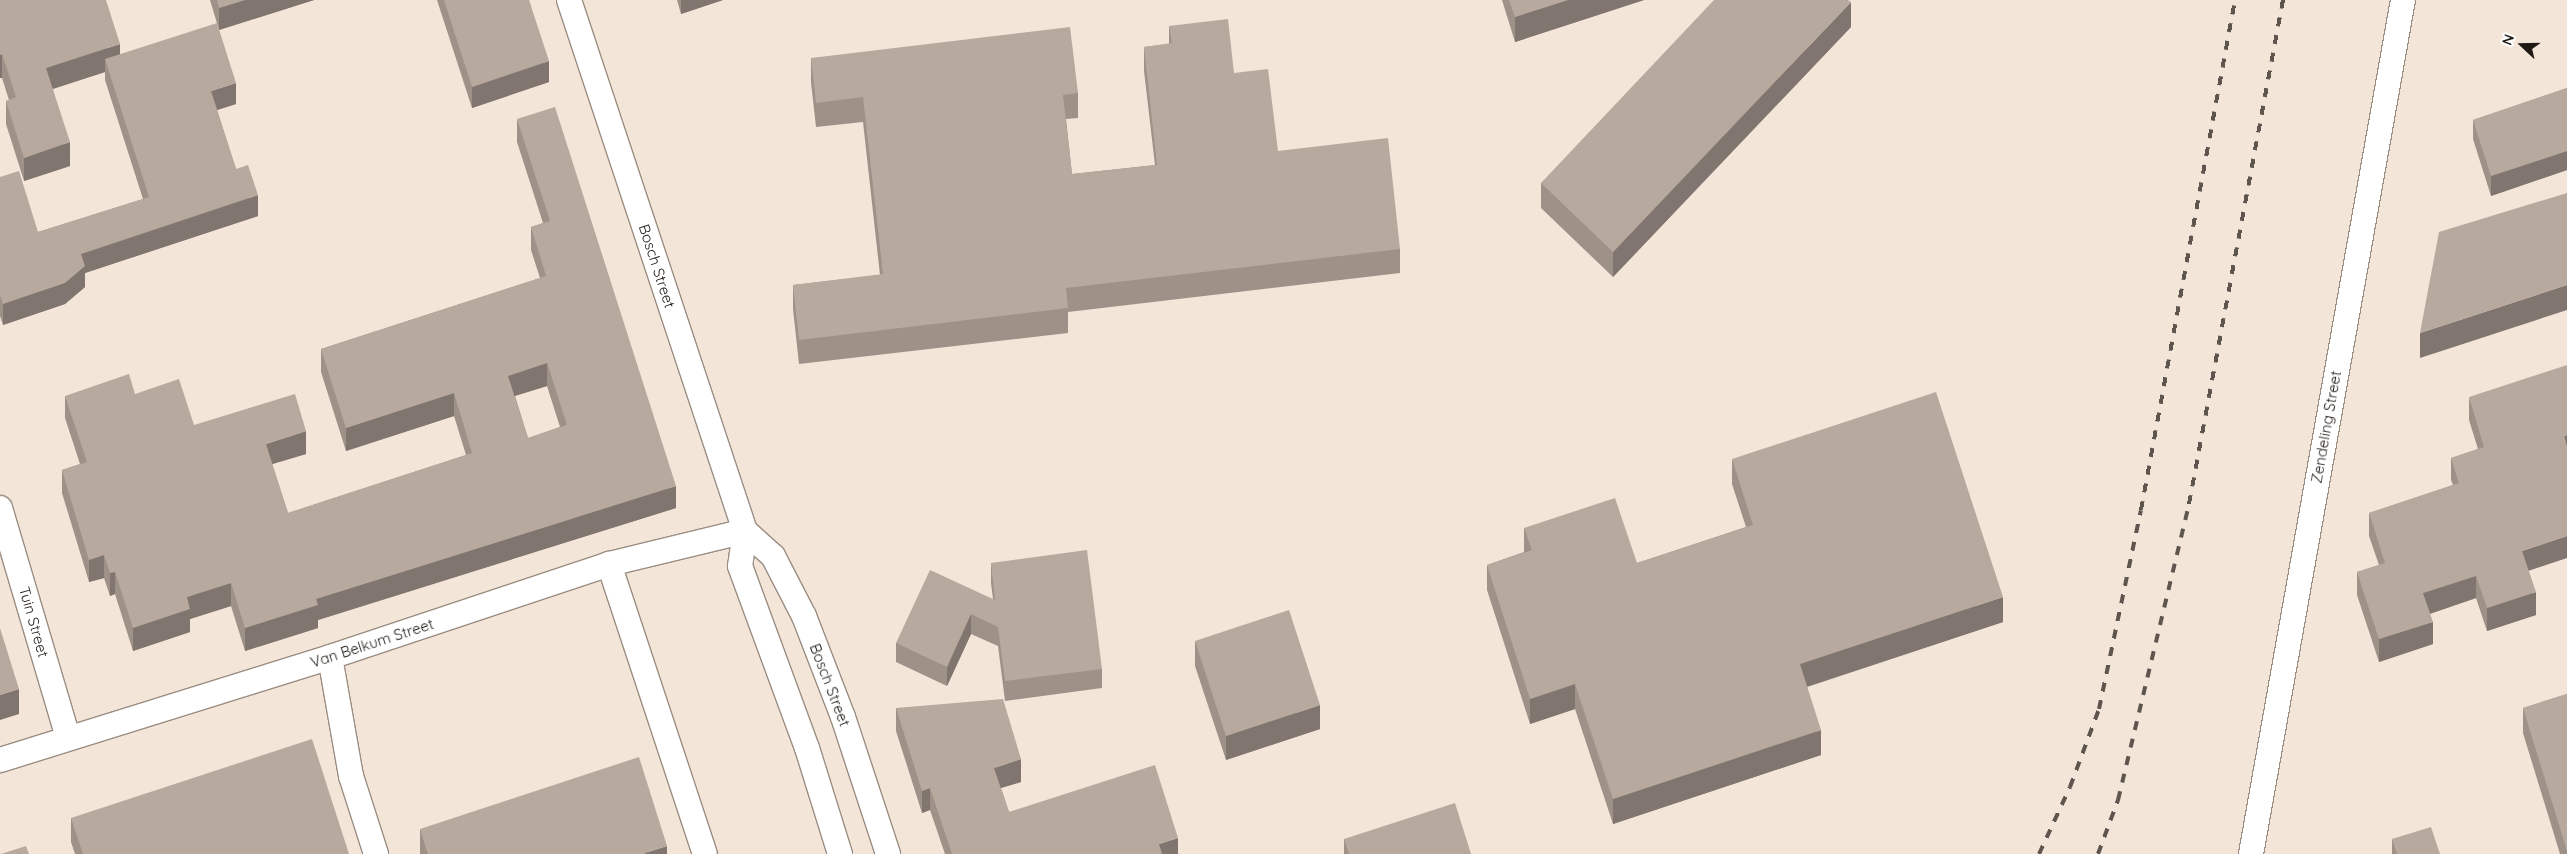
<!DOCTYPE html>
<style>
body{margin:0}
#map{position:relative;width:2567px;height:854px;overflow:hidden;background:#f4e5d9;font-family:Quicksand,sans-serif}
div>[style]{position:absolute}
.roads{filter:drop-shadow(1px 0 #9a8d82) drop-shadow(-1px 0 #9a8d82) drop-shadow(0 1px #9a8d82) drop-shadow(0 -1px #9a8d82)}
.street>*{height:24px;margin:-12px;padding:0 12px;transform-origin:12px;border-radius:12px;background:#fff}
.rail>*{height:4px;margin-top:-2px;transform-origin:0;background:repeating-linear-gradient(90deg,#5d554e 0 9px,transparent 0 18px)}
.wall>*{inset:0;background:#9d9188}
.shaded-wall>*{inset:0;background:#80766f}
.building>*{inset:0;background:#b7a99e}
span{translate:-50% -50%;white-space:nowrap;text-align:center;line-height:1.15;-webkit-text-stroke:4.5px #fff;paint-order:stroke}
.street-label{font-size:15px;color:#1f1a15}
.north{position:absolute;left:2497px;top:20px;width:50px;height:50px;-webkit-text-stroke:4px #fff;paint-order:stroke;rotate:291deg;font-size:14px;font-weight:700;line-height:20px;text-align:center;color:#1f1a15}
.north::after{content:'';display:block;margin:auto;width:18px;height:22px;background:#1f1a15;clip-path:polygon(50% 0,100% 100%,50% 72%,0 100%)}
</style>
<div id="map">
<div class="roads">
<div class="street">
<i style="left:569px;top:0;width:559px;rotate:71.66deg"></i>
<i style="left:745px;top:531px;width:35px;rotate:98deg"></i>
<i style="left:740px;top:566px;width:194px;rotate:69.8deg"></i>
<i style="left:807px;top:748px;width:111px;rotate:72.7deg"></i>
<i style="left:0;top:508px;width:239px;rotate:73.5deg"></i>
<i style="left:745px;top:531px;width:38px;rotate:42deg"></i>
<i style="left:773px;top:556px;width:68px;rotate:62.7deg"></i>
<i style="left:804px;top:616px;width:108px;rotate:68.9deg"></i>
<i style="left:843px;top:717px;width:144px;rotate:71.8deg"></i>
<i style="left:609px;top:564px;width:305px;rotate:71.7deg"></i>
<i style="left:330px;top:657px;width:121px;rotate:80deg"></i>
<i style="left:351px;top:776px;width:82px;rotate:72.2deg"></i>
<i style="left:0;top:760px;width:346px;rotate:-17.3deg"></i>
<i style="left:330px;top:657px;width:294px;rotate:-18.4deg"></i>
<i style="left:609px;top:564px;width:140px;rotate:-13.6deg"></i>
<i style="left:2251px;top:854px;width:867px;rotate:-79.91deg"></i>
</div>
</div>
<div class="rail">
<i style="left:2039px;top:854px;width:74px;rotate:-65.2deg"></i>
<i style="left:2070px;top:787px;width:83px;rotate:-69.6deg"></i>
<i style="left:2099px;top:709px;width:203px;rotate:-78.1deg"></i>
<i style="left:2141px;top:510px;width:519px;rotate:-79.56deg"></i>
<i style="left:2098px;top:854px;width:58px;rotate:-69.7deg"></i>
<i style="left:2118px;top:800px;width:304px;rotate:-76.5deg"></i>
<i style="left:2189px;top:504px;width:513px;rotate:-79.44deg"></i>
</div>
<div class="wall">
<i style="clip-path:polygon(0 0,120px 54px,236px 104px,217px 110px,236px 169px,258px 216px,85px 273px,85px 287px,65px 304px,3px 325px,0 316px,0 177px,38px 232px,143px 199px,105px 80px,105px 72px,53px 89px,70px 166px,24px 181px,6px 124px,6px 101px,9px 100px,2px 78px)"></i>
<i style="clip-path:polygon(210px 0,314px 0,219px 30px)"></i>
<i style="clip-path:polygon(437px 0,529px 0,549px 82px,472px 108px)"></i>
<i style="clip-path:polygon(677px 0,723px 0,681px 14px)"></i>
<i style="clip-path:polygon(1502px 0,1644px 0,1515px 42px)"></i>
<i style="clip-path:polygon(1169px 26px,1234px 73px,1278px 151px,1400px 249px,1400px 273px,1068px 312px,1068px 333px,799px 364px,793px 309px,793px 285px,880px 275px,863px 122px,816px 127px,811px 82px,811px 58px,1078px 93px,1078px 118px,1066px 119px,1072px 174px,1155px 165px,1144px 71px,1144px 47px,1169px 44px)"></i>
<i style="clip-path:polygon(1851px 27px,1613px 277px,1541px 208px,1541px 183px)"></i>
<i style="clip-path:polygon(2567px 88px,2567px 170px,2491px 196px,2473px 139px,2473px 120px)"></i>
<i style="clip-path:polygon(evenodd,517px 119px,676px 508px,318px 620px,318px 628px,245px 651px,231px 606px,190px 619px,190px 632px,133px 651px,115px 594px,110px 596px,104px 578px,89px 582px,62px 493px,62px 470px,80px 464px,65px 418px,65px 396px,135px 394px,194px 425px,306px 454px,272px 464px,288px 513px,466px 455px,454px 416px,346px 451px,321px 372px,321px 349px,540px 278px,531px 250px,531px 227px,543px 223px,517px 142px,517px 119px,547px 386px,560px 427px,528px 438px,515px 396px,547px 386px)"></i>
<i style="clip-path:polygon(2469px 397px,2528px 571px,2536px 615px,2487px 631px,2476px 598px,2430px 614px,2433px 644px,2379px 662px,2357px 595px,2357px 572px,2379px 565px,2369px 536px,2369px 513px,2453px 485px,2451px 480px,2451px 458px,2478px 449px,2469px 420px)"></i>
<i style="clip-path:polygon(1732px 459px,2003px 622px,1807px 687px,1821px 755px,1613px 824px,1575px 709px,1530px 724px,1487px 590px,1487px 565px,1524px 552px,1524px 528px,1637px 563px,1746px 527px,1732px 484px)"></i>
<i style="clip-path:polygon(991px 563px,1102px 669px,1102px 688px,1005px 701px,998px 646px,971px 634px,947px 686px,896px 662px,896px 643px,993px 599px,991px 583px)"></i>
<i style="clip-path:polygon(1195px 641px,1320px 729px,1226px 760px,1195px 666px)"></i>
<i style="clip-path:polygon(2567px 694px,2567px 854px,2560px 854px,2523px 733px,2523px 708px)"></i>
<i style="clip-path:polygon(896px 708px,1021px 782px,1001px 788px,1009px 812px,1178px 854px,945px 854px,930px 810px,922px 813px,896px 731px)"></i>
<i style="clip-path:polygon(71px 818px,349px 854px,75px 854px,71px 842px)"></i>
<i style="clip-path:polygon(420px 829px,667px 854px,420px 854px)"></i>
<i style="clip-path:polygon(1344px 839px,1471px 854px,1344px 854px)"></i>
<i style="clip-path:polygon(2392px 839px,2440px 854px,2392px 854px)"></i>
</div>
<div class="shaded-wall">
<i style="clip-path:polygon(245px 0,314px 0,219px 30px,219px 8px)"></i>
<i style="clip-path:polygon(681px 0,723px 0,681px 14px)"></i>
<i style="clip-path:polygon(1568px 0,1644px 0,1515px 42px,1515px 17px)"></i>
<i style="clip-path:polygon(1851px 2px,1851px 27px,1613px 277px,1613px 252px)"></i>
<i style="clip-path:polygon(120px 44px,120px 67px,105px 59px,105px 72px,46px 91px,46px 68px)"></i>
<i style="clip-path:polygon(2px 54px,2px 78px,0 78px,0 55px)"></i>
<i style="clip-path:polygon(549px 61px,549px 82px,472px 108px,472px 87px)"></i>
<i style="clip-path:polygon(236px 83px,236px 104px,211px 112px,211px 91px)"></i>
<i style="clip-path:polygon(70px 142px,70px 166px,24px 181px,24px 158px)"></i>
<i style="clip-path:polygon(2567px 151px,2567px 170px,2491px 196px,2491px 176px)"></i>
<i style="clip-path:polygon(258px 195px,258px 216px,85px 273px,85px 287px,65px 304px,3px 325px,3px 304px,81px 254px)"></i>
<i style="clip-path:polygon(2567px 285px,2567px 310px,2420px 358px,2420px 333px)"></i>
<i style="clip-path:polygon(547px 363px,547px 386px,508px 398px,508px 376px)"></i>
<i style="clip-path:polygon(454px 393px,454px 416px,346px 451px,346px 428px)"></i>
<i style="clip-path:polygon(306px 431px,306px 454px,266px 466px,266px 444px)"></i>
<i style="clip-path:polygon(2567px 435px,2567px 457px,2564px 436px)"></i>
<i style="clip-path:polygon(676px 486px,676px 508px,318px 620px,318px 628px,245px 651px,245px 628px,316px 599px)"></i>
<i style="clip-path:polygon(2567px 536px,2567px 558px,2522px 573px,2522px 551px)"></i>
<i style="clip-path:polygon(104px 555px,104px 578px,89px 582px,89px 560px)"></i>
<i style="clip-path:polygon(115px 572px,115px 594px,110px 596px,110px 573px)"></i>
<i style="clip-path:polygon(2476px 576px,2476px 598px,2423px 616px,2423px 593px)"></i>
<i style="clip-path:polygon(231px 583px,231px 606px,190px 619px,190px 632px,133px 651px,133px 628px,187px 597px)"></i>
<i style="clip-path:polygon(2536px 592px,2536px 615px,2487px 631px,2487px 608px)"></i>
<i style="clip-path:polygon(2003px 597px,2003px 622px,1800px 689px,1800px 664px)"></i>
<i style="clip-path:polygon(971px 614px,971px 634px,947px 686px,947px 667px)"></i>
<i style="clip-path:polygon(2433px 622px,2433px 644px,2379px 662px,2379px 639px)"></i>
<i style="clip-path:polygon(1575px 684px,1575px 709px,1530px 724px,1530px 699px)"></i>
<i style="clip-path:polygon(19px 689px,19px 714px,0 720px,0 695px)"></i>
<i style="clip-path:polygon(1320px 705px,1320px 729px,1226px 760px,1226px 736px)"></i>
<i style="clip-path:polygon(1821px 730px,1821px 755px,1613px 824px,1613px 799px)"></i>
<i style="clip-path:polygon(1021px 759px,1021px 782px,994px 790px,994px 768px)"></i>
<i style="clip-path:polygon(930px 788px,930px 810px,922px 813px,922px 791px)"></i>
<i style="clip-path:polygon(1178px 838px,1178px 854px,1159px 854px,1159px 844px)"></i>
<i style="clip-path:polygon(667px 846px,667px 854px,645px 854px,645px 853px)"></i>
</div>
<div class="building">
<i style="clip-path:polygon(0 0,106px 0,120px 44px,46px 68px,70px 142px,24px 158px,6px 101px,16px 97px,2px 54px,0 55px)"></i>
<i style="clip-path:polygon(217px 0,245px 0,219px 8px)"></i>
<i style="clip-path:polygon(444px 0,529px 0,549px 61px,472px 87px)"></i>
<i style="clip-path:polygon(1509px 0,1568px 0,1515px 17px)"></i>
<i style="clip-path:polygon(1714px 0,1848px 0,1851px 2px,1613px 252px,1541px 183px)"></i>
<i style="clip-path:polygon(1228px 19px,1234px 73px,1268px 69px,1278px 151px,1388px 138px,1400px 249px,1066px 288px,1068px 308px,799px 340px,793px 285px,883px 274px,863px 97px,816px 103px,811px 58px,1070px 27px,1078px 93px,1063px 95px,1072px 174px,1157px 165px,1144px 47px,1172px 43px,1169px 26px)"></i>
<i style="clip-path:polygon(217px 23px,236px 83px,211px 91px,236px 169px,248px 165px,258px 195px,81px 254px,85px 266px,65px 283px,3px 304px,0 295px,0 177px,19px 171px,38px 232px,149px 197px,105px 59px)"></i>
<i style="clip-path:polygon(2567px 88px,2567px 151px,2491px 176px,2473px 120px)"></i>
<i style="clip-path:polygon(evenodd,555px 107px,676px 486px,316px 599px,318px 605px,245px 628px,231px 583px,187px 597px,190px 609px,133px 628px,115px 572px,110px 573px,104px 555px,89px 560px,62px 470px,87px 462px,65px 396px,129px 374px,135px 394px,179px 379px,194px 425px,295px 394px,306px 431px,266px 444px,288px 513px,472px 453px,454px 393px,346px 428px,321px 349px,546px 276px,531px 227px,550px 221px,517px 119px,555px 107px,547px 363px,567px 425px,528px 438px,508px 376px,547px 363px)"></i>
<i style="clip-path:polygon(2567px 193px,2567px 285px,2420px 333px,2439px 232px)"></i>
<i style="clip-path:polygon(2567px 365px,2567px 435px,2564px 436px,2567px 446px,2567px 536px,2522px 551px,2536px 592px,2487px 608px,2476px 576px,2423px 593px,2433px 622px,2379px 639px,2357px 572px,2385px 563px,2369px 513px,2459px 483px,2451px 458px,2484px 447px,2469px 397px)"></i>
<i style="clip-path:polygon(1936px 392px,2003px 597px,1800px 664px,1821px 730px,1613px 799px,1575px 684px,1530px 699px,1487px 565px,1532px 550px,1524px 528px,1615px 498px,1637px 563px,1753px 525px,1732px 459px)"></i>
<i style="clip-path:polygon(1087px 550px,1102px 669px,1005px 681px,998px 627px,971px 614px,947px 667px,896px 643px,930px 570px,995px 600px,991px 563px)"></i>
<i style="clip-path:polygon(1289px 610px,1320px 705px,1226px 736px,1195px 641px)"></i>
<i style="clip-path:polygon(0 628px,19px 689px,0 695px)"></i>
<i style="clip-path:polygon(2567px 694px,2567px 851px,2523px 708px)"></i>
<i style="clip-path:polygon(1003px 699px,1021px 759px,994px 768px,1009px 812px,1155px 765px,1178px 838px,1159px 844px,1162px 854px,952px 854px,930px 788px,922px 791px,896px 708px)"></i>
<i style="clip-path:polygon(312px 739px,349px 854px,83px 854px,71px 818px)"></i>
<i style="clip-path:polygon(639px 757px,667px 846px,645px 853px,646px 854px,428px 854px,420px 829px)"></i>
<i style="clip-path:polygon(1455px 803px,1471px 854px,1349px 854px,1344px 839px)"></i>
<i style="clip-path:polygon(2431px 827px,2440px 854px,2397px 854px,2392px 839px)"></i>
<i style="clip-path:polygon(26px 846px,29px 854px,1px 854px)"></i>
</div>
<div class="street-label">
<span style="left:657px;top:266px;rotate:72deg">Bosch Street</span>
<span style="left:2326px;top:427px;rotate:-80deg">Zendeling Street</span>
<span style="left:34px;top:622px;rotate:74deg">Tuin Street</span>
<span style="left:372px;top:643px;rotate:-18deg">Van Belkum Street</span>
<span style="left:830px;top:685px;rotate:69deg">Bosch Street</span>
</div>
<div class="north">N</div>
</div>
